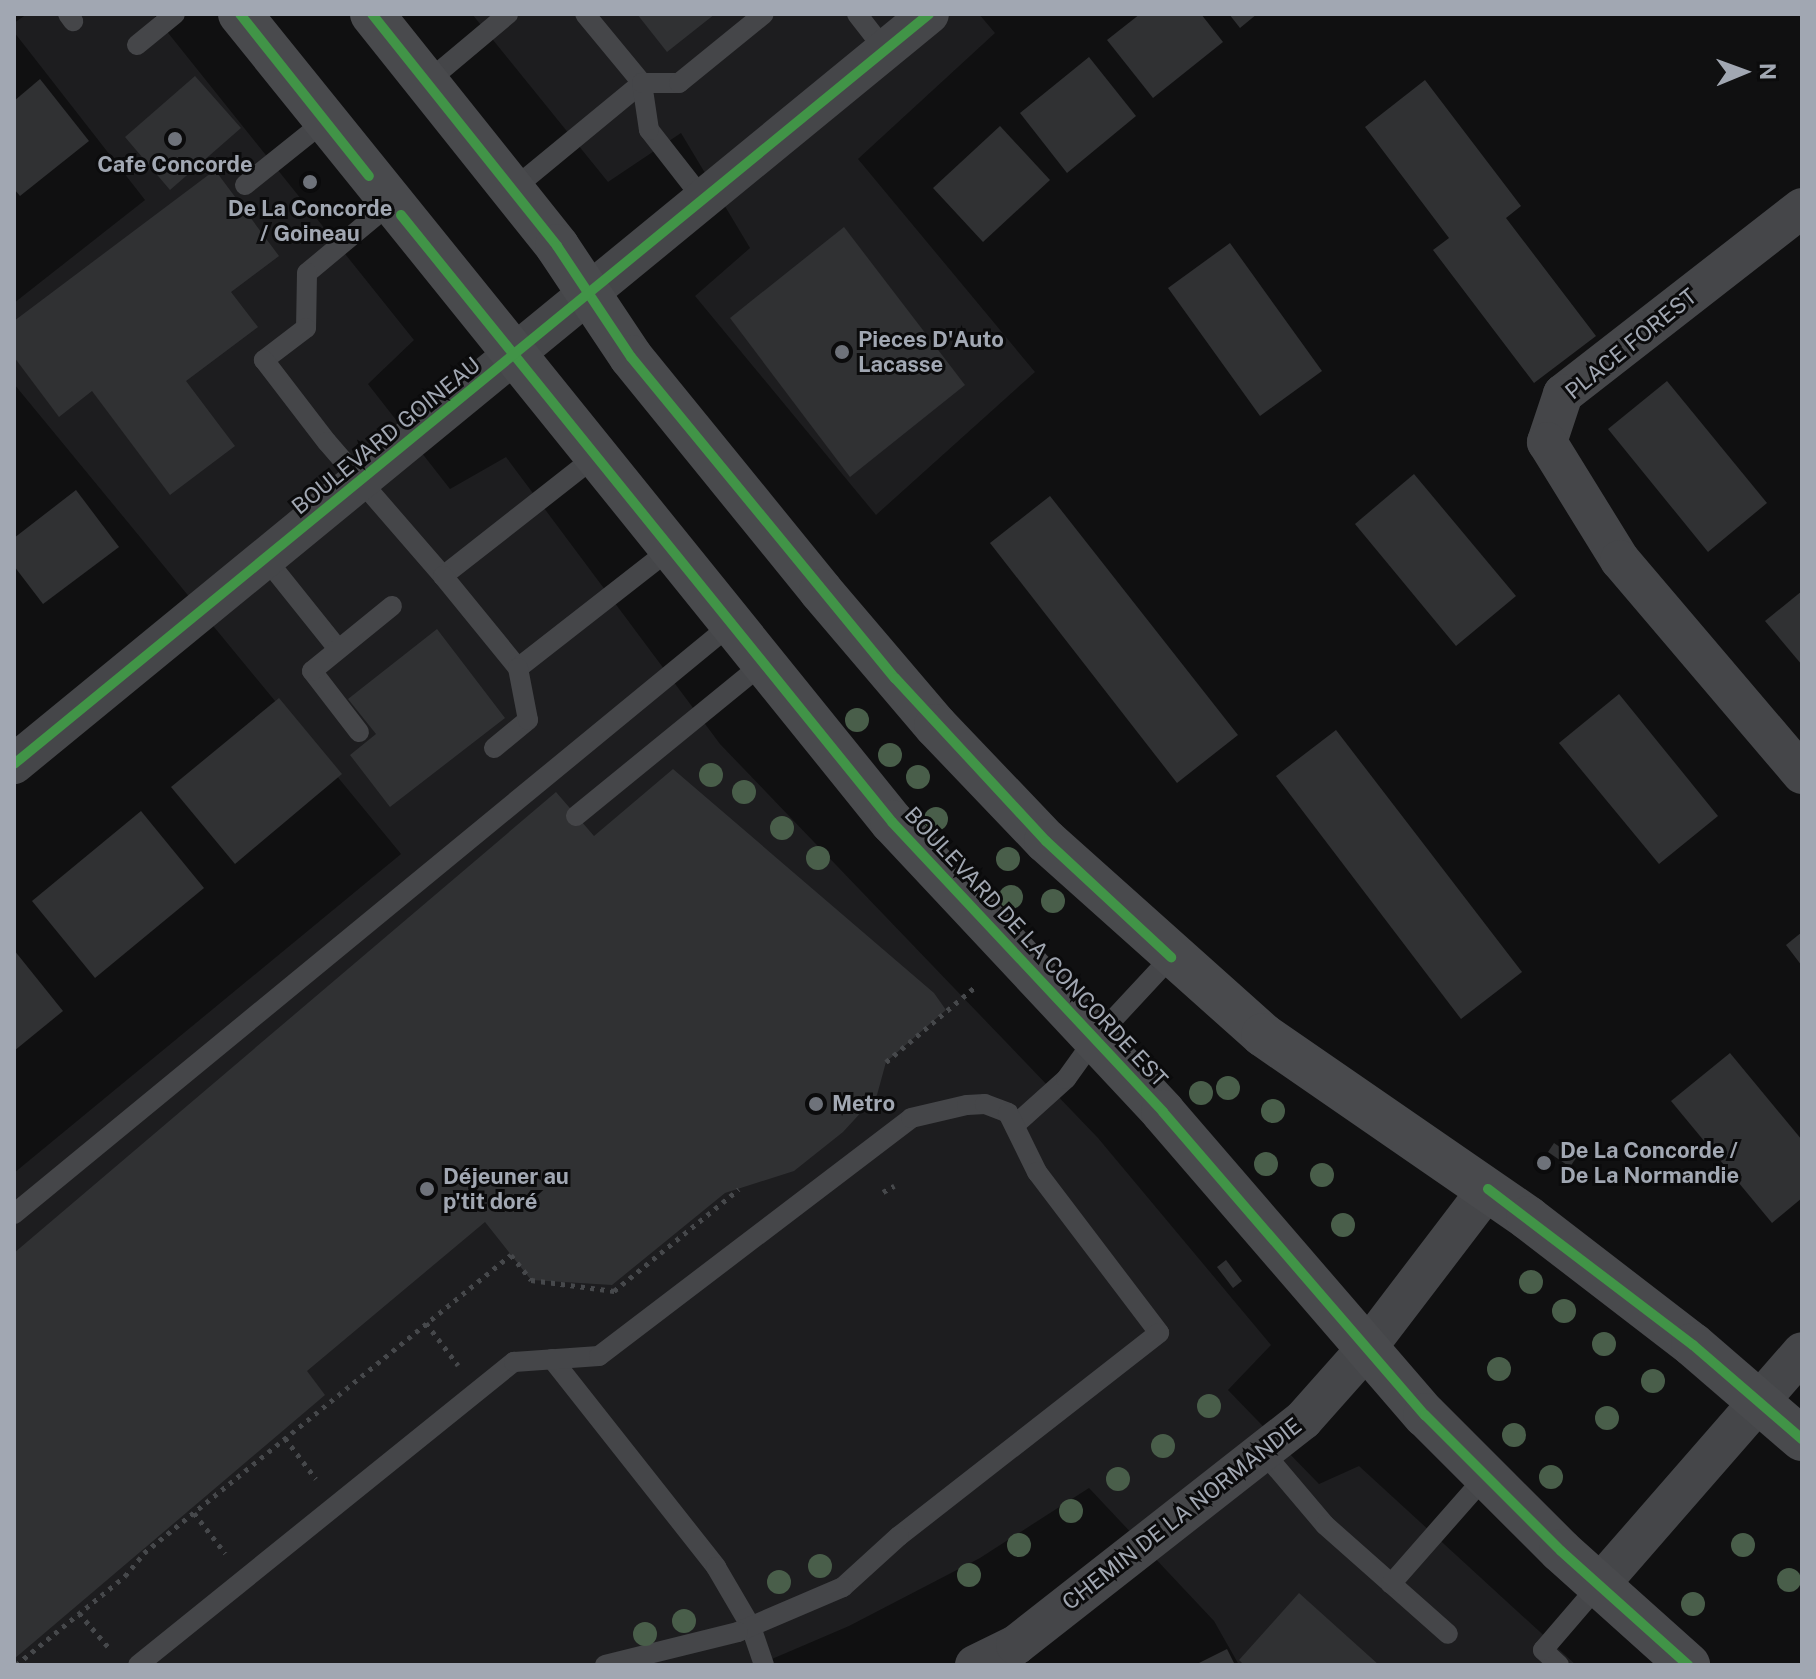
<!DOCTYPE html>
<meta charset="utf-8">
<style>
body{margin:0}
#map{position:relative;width:1816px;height:1679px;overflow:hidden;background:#101011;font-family:"Public Sans",sans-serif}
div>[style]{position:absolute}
.built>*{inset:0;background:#1d1d1f}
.building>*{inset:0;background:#303133}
.path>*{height:5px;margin-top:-2.5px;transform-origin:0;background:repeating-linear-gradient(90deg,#46484b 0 4px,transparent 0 10px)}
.lane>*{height:20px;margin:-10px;padding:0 10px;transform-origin:10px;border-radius:10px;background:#454649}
.street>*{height:40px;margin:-20px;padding:0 20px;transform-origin:20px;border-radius:20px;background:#454649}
.secondary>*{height:44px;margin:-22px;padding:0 22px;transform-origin:22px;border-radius:22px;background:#494a4d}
.cycleway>*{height:10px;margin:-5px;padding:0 5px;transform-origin:5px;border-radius:5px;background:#419447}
.trees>*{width:24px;height:24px;margin:-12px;border-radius:50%;background:#495e4a}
.dots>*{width:22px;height:22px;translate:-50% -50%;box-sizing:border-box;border:4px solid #0b0b0c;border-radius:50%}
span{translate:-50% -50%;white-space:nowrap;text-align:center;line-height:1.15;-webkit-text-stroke:6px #0b0b0c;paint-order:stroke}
.poi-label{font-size:22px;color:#a1a7b2;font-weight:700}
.left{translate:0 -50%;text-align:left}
.street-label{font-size:22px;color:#a1a7b2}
.frame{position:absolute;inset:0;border:16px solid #a1a7b2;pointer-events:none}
.north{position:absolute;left:1704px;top:32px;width:80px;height:80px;-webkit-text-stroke:6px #0b0b0c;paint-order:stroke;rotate:89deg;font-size:22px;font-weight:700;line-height:32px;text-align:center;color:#a1a7b2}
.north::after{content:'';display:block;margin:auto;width:28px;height:36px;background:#a1a7b2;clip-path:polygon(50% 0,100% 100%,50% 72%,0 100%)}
</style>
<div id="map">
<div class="built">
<i style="clip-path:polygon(27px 14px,153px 14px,414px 340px,368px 384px,450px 489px,506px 457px,720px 744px,1098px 1138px,1271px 1345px,1228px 1390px,1319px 1484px,1359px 1466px,1576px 1665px,1239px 1665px,1214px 1621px,1089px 1488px,980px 1558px,849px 1626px,758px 1665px,14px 1665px,14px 1173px,401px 854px,14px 384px,14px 303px,145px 200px,14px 32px,14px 23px)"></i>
<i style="clip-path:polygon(472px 14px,979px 14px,995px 33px,858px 159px,1035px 372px,876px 515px,695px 296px,750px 248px,681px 133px,608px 182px)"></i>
</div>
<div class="building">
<i style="clip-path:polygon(637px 14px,715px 14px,667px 52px)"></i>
<i style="clip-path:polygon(1140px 14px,1201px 14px,1223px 42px,1153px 98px,1107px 40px)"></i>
<i style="clip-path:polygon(1229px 14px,1257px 14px,1240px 28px)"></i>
<i style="clip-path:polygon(1089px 57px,1136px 116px,1067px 173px,1020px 113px)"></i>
<i style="clip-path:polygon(195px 76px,241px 128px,170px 190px,125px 137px)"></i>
<i style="clip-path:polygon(40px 79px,89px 141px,20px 196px,14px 189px,14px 101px)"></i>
<i style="clip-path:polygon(1425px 80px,1521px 206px,1506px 218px,1596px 336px,1534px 383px,1433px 250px,1449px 238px,1365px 127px)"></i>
<i style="clip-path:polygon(1000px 126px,1050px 180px,983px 242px,933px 188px)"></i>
<i style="clip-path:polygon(215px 170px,279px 256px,231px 292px,258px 327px,186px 381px,235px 446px,170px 495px,92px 391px,59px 417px,14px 357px,14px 321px)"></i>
<i style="clip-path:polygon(844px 227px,965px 385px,850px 477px,730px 318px)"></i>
<i style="clip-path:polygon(1230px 243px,1322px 371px,1260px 416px,1168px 288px)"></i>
<i style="clip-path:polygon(1667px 381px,1767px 503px,1708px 552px,1608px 429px)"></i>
<i style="clip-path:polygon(1414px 474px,1516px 596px,1456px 646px,1355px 524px)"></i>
<i style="clip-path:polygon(76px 490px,119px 547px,43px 604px,14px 566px,14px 538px)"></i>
<i style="clip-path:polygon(1050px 496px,1238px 735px,1177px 783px,990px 543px)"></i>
<i style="clip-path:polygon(1802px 591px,1802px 665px,1765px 621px)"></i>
<i style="clip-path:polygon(437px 629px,505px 718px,390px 807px,350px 755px,376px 734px,348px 699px)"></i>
<i style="clip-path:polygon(1619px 694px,1718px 816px,1659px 864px,1559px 743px)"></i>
<i style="clip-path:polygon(279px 698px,342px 774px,235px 864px,171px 787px)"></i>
<i style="clip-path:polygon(1336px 730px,1522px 972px,1461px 1019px,1276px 776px)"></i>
<i style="clip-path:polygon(673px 769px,934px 993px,946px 1010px,886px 1062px,877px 1095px,843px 1132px,794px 1171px,725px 1193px,612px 1285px,531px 1280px,485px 1222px,307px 1371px,325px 1395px,14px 1659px,14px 1253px,556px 792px,594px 836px)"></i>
<i style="clip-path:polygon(141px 811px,204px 888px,95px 978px,32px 901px)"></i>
<i style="clip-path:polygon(1802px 932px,1802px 966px,1786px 945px)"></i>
<i style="clip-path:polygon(14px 950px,63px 1011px,14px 1051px)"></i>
<i style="clip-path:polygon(1730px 1053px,1802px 1140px,1802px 1198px,1772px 1223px,1671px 1101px)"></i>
<i style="clip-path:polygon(1554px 1143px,1576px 1158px,1570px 1167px,1548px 1152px)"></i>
<i style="clip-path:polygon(1226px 1260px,1242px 1281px,1233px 1288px,1217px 1267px)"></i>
<i style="clip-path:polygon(1299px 1593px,1379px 1665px,1244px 1665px,1239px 1660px)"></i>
<i style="clip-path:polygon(1227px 1649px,1235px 1665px,1195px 1665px)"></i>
</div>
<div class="path">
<i style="left:886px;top:1062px;width:116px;rotate:-40.1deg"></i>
<i style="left:883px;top:1192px;width:13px;rotate:-29deg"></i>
<i style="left:426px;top:1323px;width:53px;rotate:52.7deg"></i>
<i style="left:285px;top:1438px;width:51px;rotate:52.9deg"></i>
<i style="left:194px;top:1513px;width:51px;rotate:52.2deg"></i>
<i style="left:79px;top:1613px;width:48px;rotate:49.3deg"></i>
<i style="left:16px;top:1665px;width:141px;rotate:-39.2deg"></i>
<i style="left:125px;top:1576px;width:30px;rotate:-50deg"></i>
<i style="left:144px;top:1553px;width:473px;rotate:-39.1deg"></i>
<i style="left:511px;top:1255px;width:32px;rotate:51deg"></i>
<i style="left:531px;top:1280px;width:84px;rotate:7.5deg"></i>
<i style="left:614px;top:1291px;width:161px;rotate:-39.2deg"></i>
</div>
<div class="lane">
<i style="left:68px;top:14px;width:9px;rotate:54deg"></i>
<i style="left:857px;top:14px;width:46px;rotate:52.1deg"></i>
<i style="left:137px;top:45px;width:49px;rotate:-39.2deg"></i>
<i style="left:427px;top:82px;width:106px;rotate:-40deg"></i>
<i style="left:245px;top:185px;width:102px;rotate:-38.7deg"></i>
<i style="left:512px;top:190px;width:168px;rotate:-39.5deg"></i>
<i style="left:642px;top:83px;width:89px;rotate:-129.6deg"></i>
<i style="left:703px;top:199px;width:88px;rotate:-128deg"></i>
<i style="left:649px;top:130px;width:48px;rotate:-98.5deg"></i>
<i style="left:642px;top:83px;width:37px"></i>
<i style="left:679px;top:83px;width:109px;rotate:-39.1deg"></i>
<i style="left:391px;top:203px;width:109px;rotate:140.2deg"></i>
<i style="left:307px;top:273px;width:55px;rotate:91deg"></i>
<i style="left:306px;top:328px;width:53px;rotate:142.7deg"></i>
<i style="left:264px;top:360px;width:103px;rotate:52.5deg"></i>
<i style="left:327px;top:442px;width:177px;rotate:49.1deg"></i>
<i style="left:443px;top:576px;width:193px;rotate:-38.1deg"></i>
<i style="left:266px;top:559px;width:115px;rotate:51.3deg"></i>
<i style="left:443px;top:576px;width:119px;rotate:50.8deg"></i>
<i style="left:518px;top:668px;width:192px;rotate:-38deg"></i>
<i style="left:359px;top:732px;width:77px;rotate:-127.6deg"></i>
<i style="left:312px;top:671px;width:103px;rotate:-39.1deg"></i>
<i style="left:494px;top:748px;width:44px;rotate:-39.5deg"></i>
<i style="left:528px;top:720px;width:53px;rotate:-100.9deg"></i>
<i style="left:576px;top:816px;width:239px;rotate:-39.2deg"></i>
<i style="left:1017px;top:1123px;width:66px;rotate:-41.9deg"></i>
<i style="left:1066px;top:1079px;width:48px;rotate:-54.3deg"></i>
<i style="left:1094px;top:1040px;width:113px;rotate:-47.1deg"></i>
<i style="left:14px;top:1214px;width:926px;rotate:-39.43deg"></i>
<i style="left:552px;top:1359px;width:265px;rotate:51.7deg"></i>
<i style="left:716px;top:1567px;width:69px;rotate:59.7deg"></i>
<i style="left:751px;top:1627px;width:40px;rotate:71.1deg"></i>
<i style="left:1264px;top:1453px;width:94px;rotate:49.7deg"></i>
<i style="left:1325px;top:1525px;width:164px;rotate:41.5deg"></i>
<i style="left:1391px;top:1584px;width:142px;rotate:-48.7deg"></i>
<i style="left:138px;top:1665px;width:483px;rotate:-38.9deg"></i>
<i style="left:514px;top:1362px;width:85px;rotate:-4deg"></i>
<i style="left:599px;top:1356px;width:392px;rotate:-37.3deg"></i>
<i style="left:911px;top:1118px;width:57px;rotate:-13.1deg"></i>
<i style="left:967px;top:1105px;width:18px;rotate:-3deg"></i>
<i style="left:985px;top:1104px;width:25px;rotate:21deg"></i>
<i style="left:1008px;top:1113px;width:66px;rotate:63.8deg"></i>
<i style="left:1037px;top:1172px;width:202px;rotate:52.8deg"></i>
<i style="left:1159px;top:1333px;width:330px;rotate:142deg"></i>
<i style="left:899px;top:1536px;width:76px;rotate:137.7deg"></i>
<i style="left:843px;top:1587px;width:114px;rotate:156.8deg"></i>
<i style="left:738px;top:1632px;width:137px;rotate:166.1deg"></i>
<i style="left:1559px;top:1665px;width:22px;rotate:-137deg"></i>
<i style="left:1543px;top:1650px;width:86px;rotate:-49.3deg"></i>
</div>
<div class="street">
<i style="left:1802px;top:208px;width:303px;rotate:142.1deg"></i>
<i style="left:1563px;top:394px;width:51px;rotate:108.4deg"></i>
<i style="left:1547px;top:442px;width:139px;rotate:58.3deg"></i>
<i style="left:1620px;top:560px;width:281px;rotate:49.6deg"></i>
<i style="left:14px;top:764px;width:1183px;rotate:-39.34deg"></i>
<i style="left:1599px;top:1585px;width:309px;rotate:-48.9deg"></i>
<i style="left:975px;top:1665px;width:46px;rotate:-26deg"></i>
<i style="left:1016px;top:1645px;width:365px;rotate:-38.1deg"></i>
<i style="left:1303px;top:1420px;width:95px;rotate:-48.4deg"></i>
<i style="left:1366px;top:1349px;width:201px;rotate:-52.7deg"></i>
</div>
<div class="secondary">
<i style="left:240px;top:14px;width:1038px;rotate:51.1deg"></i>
<i style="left:892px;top:822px;width:397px;rotate:46.9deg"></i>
<i style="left:1163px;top:1112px;width:401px;rotate:49.2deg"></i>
<i style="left:1425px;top:1415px;width:192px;rotate:45deg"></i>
<i style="left:1561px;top:1551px;width:171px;rotate:41.9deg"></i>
<i style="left:372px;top:14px;width:297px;rotate:51.4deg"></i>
<i style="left:557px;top:246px;width:133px;rotate:56.3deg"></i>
<i style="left:631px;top:357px;width:301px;rotate:50.9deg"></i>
<i style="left:821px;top:591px;width:177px;rotate:49.6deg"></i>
<i style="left:936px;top:726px;width:159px;rotate:46.3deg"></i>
<i style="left:1046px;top:841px;width:291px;rotate:41.8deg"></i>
<i style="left:1263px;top:1035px;width:322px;rotate:34.6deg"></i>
<i style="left:1528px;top:1218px;width:208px;rotate:37.6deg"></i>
<i style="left:1693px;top:1345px;width:144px;rotate:40.8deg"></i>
</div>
<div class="cycleway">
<i style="left:240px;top:14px;width:207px;rotate:51.5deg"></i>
<i style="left:372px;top:14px;width:297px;rotate:51.4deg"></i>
<i style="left:557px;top:246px;width:133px;rotate:56.3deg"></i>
<i style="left:631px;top:357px;width:416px;rotate:50.6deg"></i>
<i style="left:895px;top:678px;width:222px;rotate:47.2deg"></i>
<i style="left:1046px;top:841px;width:171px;rotate:42.9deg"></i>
<i style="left:401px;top:215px;width:781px;rotate:51.03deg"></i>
<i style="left:892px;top:822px;width:397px;rotate:46.9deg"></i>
<i style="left:1163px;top:1112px;width:401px;rotate:49.2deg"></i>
<i style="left:1425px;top:1415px;width:192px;rotate:45deg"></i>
<i style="left:1561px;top:1551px;width:171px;rotate:41.9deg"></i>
<i style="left:14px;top:764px;width:1183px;rotate:-39.34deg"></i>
<i style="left:1488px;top:1189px;width:258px;rotate:37.3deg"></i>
<i style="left:1693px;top:1345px;width:144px;rotate:40.8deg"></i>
</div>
<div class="trees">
<i style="left:857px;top:720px"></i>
<i style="left:890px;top:755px"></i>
<i style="left:711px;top:775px"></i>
<i style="left:918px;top:777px"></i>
<i style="left:744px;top:792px"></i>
<i style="left:936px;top:819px"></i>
<i style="left:782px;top:828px"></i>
<i style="left:818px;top:858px"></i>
<i style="left:1008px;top:859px"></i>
<i style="left:1011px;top:897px"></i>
<i style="left:1053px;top:901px"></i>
<i style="left:1228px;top:1088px"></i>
<i style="left:1201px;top:1093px"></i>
<i style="left:1273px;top:1111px"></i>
<i style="left:1266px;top:1164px"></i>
<i style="left:1322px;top:1175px"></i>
<i style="left:1343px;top:1225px"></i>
<i style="left:1531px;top:1282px"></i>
<i style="left:1564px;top:1311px"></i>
<i style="left:1604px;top:1344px"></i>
<i style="left:1499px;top:1369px"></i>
<i style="left:1653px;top:1381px"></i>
<i style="left:1209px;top:1406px"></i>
<i style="left:1607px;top:1418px"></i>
<i style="left:1514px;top:1435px"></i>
<i style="left:1163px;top:1446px"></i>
<i style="left:1551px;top:1477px"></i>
<i style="left:1118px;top:1479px"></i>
<i style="left:1071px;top:1511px"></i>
<i style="left:1019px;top:1545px"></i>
<i style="left:1743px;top:1545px"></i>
<i style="left:820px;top:1566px"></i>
<i style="left:969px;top:1575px"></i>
<i style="left:1789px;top:1580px"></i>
<i style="left:779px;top:1582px"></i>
<i style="left:1693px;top:1604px"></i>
<i style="left:684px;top:1621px"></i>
<i style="left:645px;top:1634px"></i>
</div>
<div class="dots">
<i style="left:175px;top:139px;background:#6e727a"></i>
<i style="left:310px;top:182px;background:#6e727a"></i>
<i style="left:842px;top:352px;background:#6e727a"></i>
<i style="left:816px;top:1104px;background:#6e727a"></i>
<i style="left:1544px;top:1163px;background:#6e727a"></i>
<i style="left:427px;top:1189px;background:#6e727a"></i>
</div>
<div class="poi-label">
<span style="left:175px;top:165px">Cafe Concorde</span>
<span style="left:310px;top:221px">De La Concorde<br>/ Goineau</span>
<span class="left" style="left:858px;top:352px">Pieces D'Auto<br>Lacasse</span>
<span class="left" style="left:832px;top:1104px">Metro</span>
<span class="left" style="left:1560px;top:1163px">De La Concorde /<br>De La Normandie</span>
<span class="left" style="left:443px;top:1189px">Déjeuner au<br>p'tit doré</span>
</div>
<div class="street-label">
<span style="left:1631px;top:344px;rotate:-39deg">PLACE FOREST</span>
<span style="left:386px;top:436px;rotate:-39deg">BOULEVARD GOINEAU</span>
<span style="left:1036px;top:947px;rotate:47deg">BOULEVARD DE LA CONCORDE EST</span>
<span style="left:1182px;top:1514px;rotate:-38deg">CHEMIN DE LA NORMANDIE</span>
</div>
<div class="frame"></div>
<div class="north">N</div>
</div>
